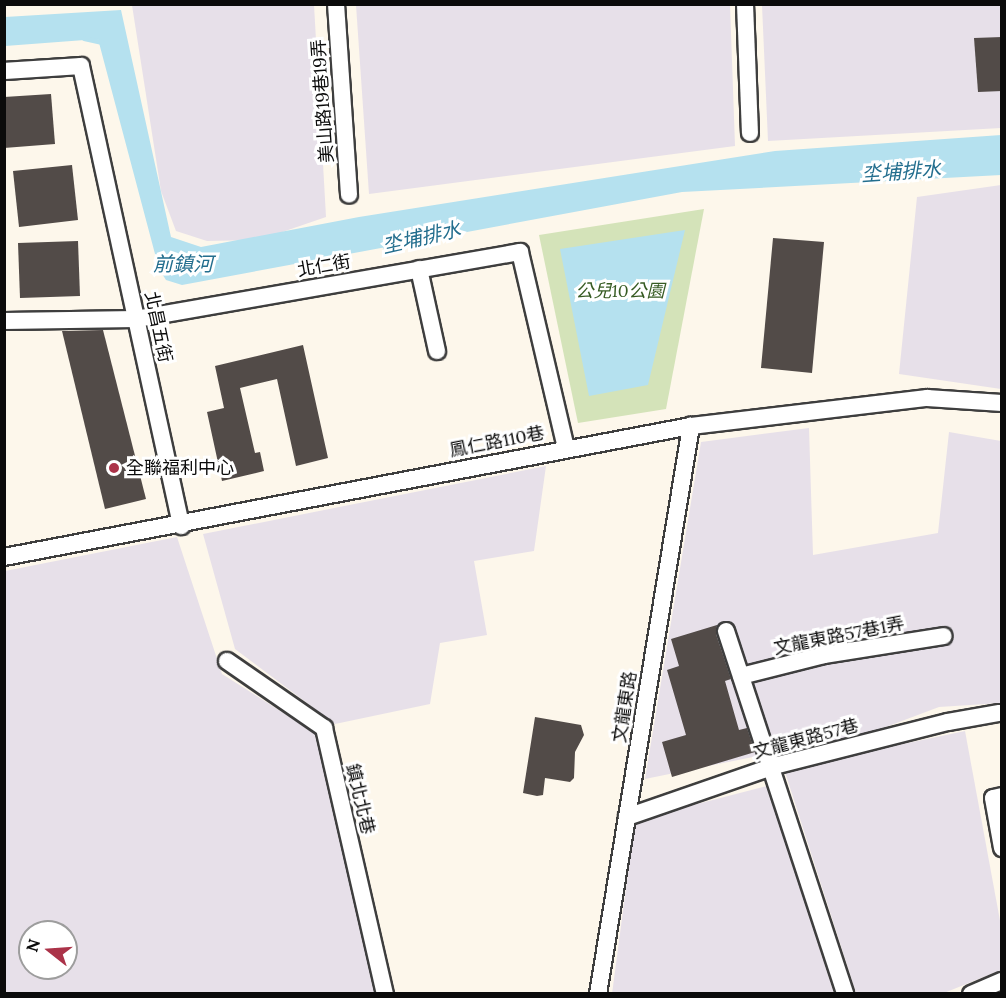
<!DOCTYPE html>
<meta charset="utf-8">
<style>
body{margin:0}
#map{position:relative;width:1006px;height:998px;overflow:hidden;background:#fdf7eb;font-family:Lora,"Noto Sans TC",serif}
div>[style]{position:absolute}
.industrial>*{inset:0;background:#e7e0e9}
.green>*{inset:0;background:#d4e3b9}
.water>*{inset:0;background:#b5e1ef}
.stream>*{height:4.5px;margin:-2.25px;padding:0 2.25px;transform-origin:2.25px;border-radius:2.25px;background:#b5e1ef}
.building>*{inset:0;background:#524b48}
.roads{filter:drop-shadow(2px 0 #3e3e3e) drop-shadow(-2px 0 #3e3e3e) drop-shadow(0 2px #3e3e3e) drop-shadow(0 -2px #3e3e3e)}
.minor>*{height:16px;margin:-8px;padding:0 8px;transform-origin:8px;border-radius:8px;background:#fff}
.dots>*{width:16px;height:16px;translate:-50% -50%;box-sizing:border-box;border:3px solid #fff;border-radius:50%}
span{translate:-50% -50%;white-space:nowrap;text-align:center;line-height:1.15;-webkit-text-stroke:6px #fff;paint-order:stroke}
.street-label{font-size:18px;color:#0b0b0b}
.park-label{font-size:18px;color:#365b23;font-style:italic}
.poi-label{font-size:18px;color:#0b0b0b}
.left{translate:0 -50%;text-align:left}
.water-label{font-size:20px;color:#236e8e;font-style:italic}
.frame{position:absolute;inset:0;border:6px solid #0b0b0b;pointer-events:none}
.north{position:absolute;left:18px;top:920px;width:60px;height:60px;box-sizing:border-box;background:#fff;border:2px solid #9d9d9d;border-radius:50%;rotate:287deg;font-size:16px;font-weight:700;line-height:24px;text-align:center;color:#0b0b0b}
.north::after{content:'';display:block;margin:auto;width:21px;height:27px;background:#ab3349;clip-path:polygon(50% 0,100% 100%,50% 72%,0 100%)}
</style>
<div id="map">
<div class="industrial">
<i style="clip-path:polygon(132px 5px,314px 5px,326px 217px,259px 240px,207px 241px,176px 231px,161px 191px)"></i>
<i style="clip-path:polygon(356px 5px,730px 5px,735px 146px,369px 194px)"></i>
<i style="clip-path:polygon(762px 5px,1001px 5px,1001px 128px,768px 141px)"></i>
<i style="clip-path:polygon(1001px 185px,1001px 389px,899px 374px,917px 197px)"></i>
<i style="clip-path:polygon(809px 428px,813px 555px,938px 533px,949px 432px,1001px 441px,1001px 703px,939px 707px,870px 733px,645px 779px,701px 442px)"></i>
<i style="clip-path:polygon(546px 466px,534px 551px,474px 561px,487px 635px,440px 643px,430px 704px,335px 724px,235px 649px,203px 534px)"></i>
<i style="clip-path:polygon(evenodd,177px 537px,222px 674px,318px 735px,376px 993px,5px 994px,5px 571px,177px 537px,30px 932px,66px 932px,66px 968px,30px 968px,30px 932px)"></i>
<i style="clip-path:polygon(965px 731px,1001px 926px,1001px 970px,944px 993px,856px 993px,784px 769px)"></i>
<i style="clip-path:polygon(767px 786px,834px 993px,612px 994px,635px 820px)"></i>
</div>
<div class="green">
<i style="clip-path:polygon(704px 209px,666px 409px,578px 423px,539px 235px)"></i>
</div>
<div class="water">
<i style="clip-path:polygon(121px 10px,171px 237px,201px 247px,359px 217px,775px 151px,1001px 135px,1001px 175px,682px 192px,182px 285px,166px 280px,159px 269px,98px 39px,5px 46px,5px 17px)"></i>
<i style="clip-path:polygon(685px 230px,648px 385px,589px 396px,560px 249px)"></i>
</div>
<div class="stream">
<i style="left:84px;top:38px;width:18px;rotate:13deg"></i>
<i style="left:385px;top:247px;width:18px;rotate:-13deg"></i>
</div>
<div class="building">
<i style="clip-path:polygon(1002px 37px,1002px 91px,978px 92px,974px 38px)"></i>
<i style="clip-path:polygon(51px 94px,55px 144px,4px 148px,4px 97px)"></i>
<i style="clip-path:polygon(72px 165px,78px 220px,19px 227px,13px 171px)"></i>
<i style="clip-path:polygon(773px 238px,824px 242px,812px 373px,761px 368px)"></i>
<i style="clip-path:polygon(78px 241px,80px 296px,20px 298px,18px 243px)"></i>
<i style="clip-path:polygon(103px 330px,146px 499px,105px 509px,62px 331px)"></i>
<i style="clip-path:polygon(303px 345px,328px 458px,296px 466px,277px 379px,240px 388px,255px 453px,260px 452px,264px 471px,222px 481px,207px 412px,224px 408px,215px 366px)"></i>
<i style="clip-path:polygon(717px 625px,716px 634px,731px 679px,725px 681px,739px 730px,747px 728px,755px 752px,672px 777px,662px 742px,686px 735px,667px 670px,679px 666px,671px 639px)"></i>
<i style="clip-path:polygon(535px 717px,581px 725px,584px 735px,575px 752px,574px 778px,570px 782px,545px 778px,543px 795px,537px 796px,523px 793px)"></i>
</div>
<div class="roads">
<div class="minor">
<i style="left:336px;top:4px;width:191px;rotate:86.1deg"></i>
<i style="left:745px;top:4px;width:129px;rotate:87.8deg"></i>
<i style="left:4px;top:71px;width:77px;rotate:-3.7deg"></i>
<i style="left:81px;top:66px;width:471px;rotate:77.7deg"></i>
<i style="left:419px;top:269px;width:84px;rotate:77.6deg"></i>
<i style="left:4px;top:321px;width:132px;rotate:-0.9deg"></i>
<i style="left:136px;top:319px;width:390px;rotate:-9.9deg"></i>
<i style="left:520px;top:252px;width:201px;rotate:76.8deg"></i>
<i style="left:4px;top:557px;width:699px;rotate:-10.8deg"></i>
<i style="left:691px;top:426px;width:238px;rotate:-6.8deg"></i>
<i style="left:927px;top:398px;width:75px;rotate:3.8deg"></i>
<i style="left:726px;top:631px;width:382px;rotate:71.8deg"></i>
<i style="left:227px;top:661px;width:118px;rotate:34.6deg"></i>
<i style="left:324px;top:728px;width:273px;rotate:77.1deg"></i>
<i style="left:741px;top:676px;width:86px;rotate:-14.2deg"></i>
<i style="left:824px;top:655px;width:121px;rotate:-9deg"></i>
<i style="left:1002px;top:796px;width:9px;rotate:167deg"></i>
<i style="left:993px;top:798px;width:51px;rotate:79.8deg"></i>
<i style="left:627px;top:817px;width:156px;rotate:-19.1deg"></i>
<i style="left:774px;top:766px;width:179px;rotate:-14.2deg"></i>
<i style="left:948px;top:722px;width:52px;rotate:-10deg"></i>
<i style="left:598px;top:994px;width:576px;rotate:-80.7deg"></i>
<i style="left:971px;top:994px;width:34px;rotate:-23deg"></i>
</div>
</div>
<div class="dots">
<i style="left:114px;top:468px;background:#ab3349"></i>
</div>
<div class="street-label">
<span style="left:323px;top:101px;rotate:-94deg">美山路19巷19弄</span>
<span style="left:324px;top:266px;rotate:-10deg">北仁街</span>
<span style="left:158px;top:327px;rotate:78deg">北昌五街</span>
<span style="left:497px;top:442px;rotate:-11deg">鳳仁路110巷</span>
<span style="left:839px;top:636px;rotate:-11deg">文龍東路57巷1弄</span>
<span style="left:625px;top:707px;rotate:-81deg">文龍東路</span>
<span style="left:806px;top:739px;rotate:-15deg">文龍東路57巷</span>
<span style="left:360px;top:799px;rotate:77deg">鎮北北巷</span>
</div>
<div class="park-label">
<span style="left:620px;top:291px">公兒10公園</span>
</div>
<div class="poi-label">
<span class="left" style="left:126px;top:468px">全聯福利中心</span>
</div>
<div class="water-label">
<span style="left:901px;top:171px;rotate:-4deg">坔埔排水</span>
<span style="left:421px;top:237px;rotate:-13deg">坔埔排水</span>
<span style="left:183px;top:263px">前鎮河</span>
</div>
<div class="frame"></div>
<div class="north">N</div>
</div>
